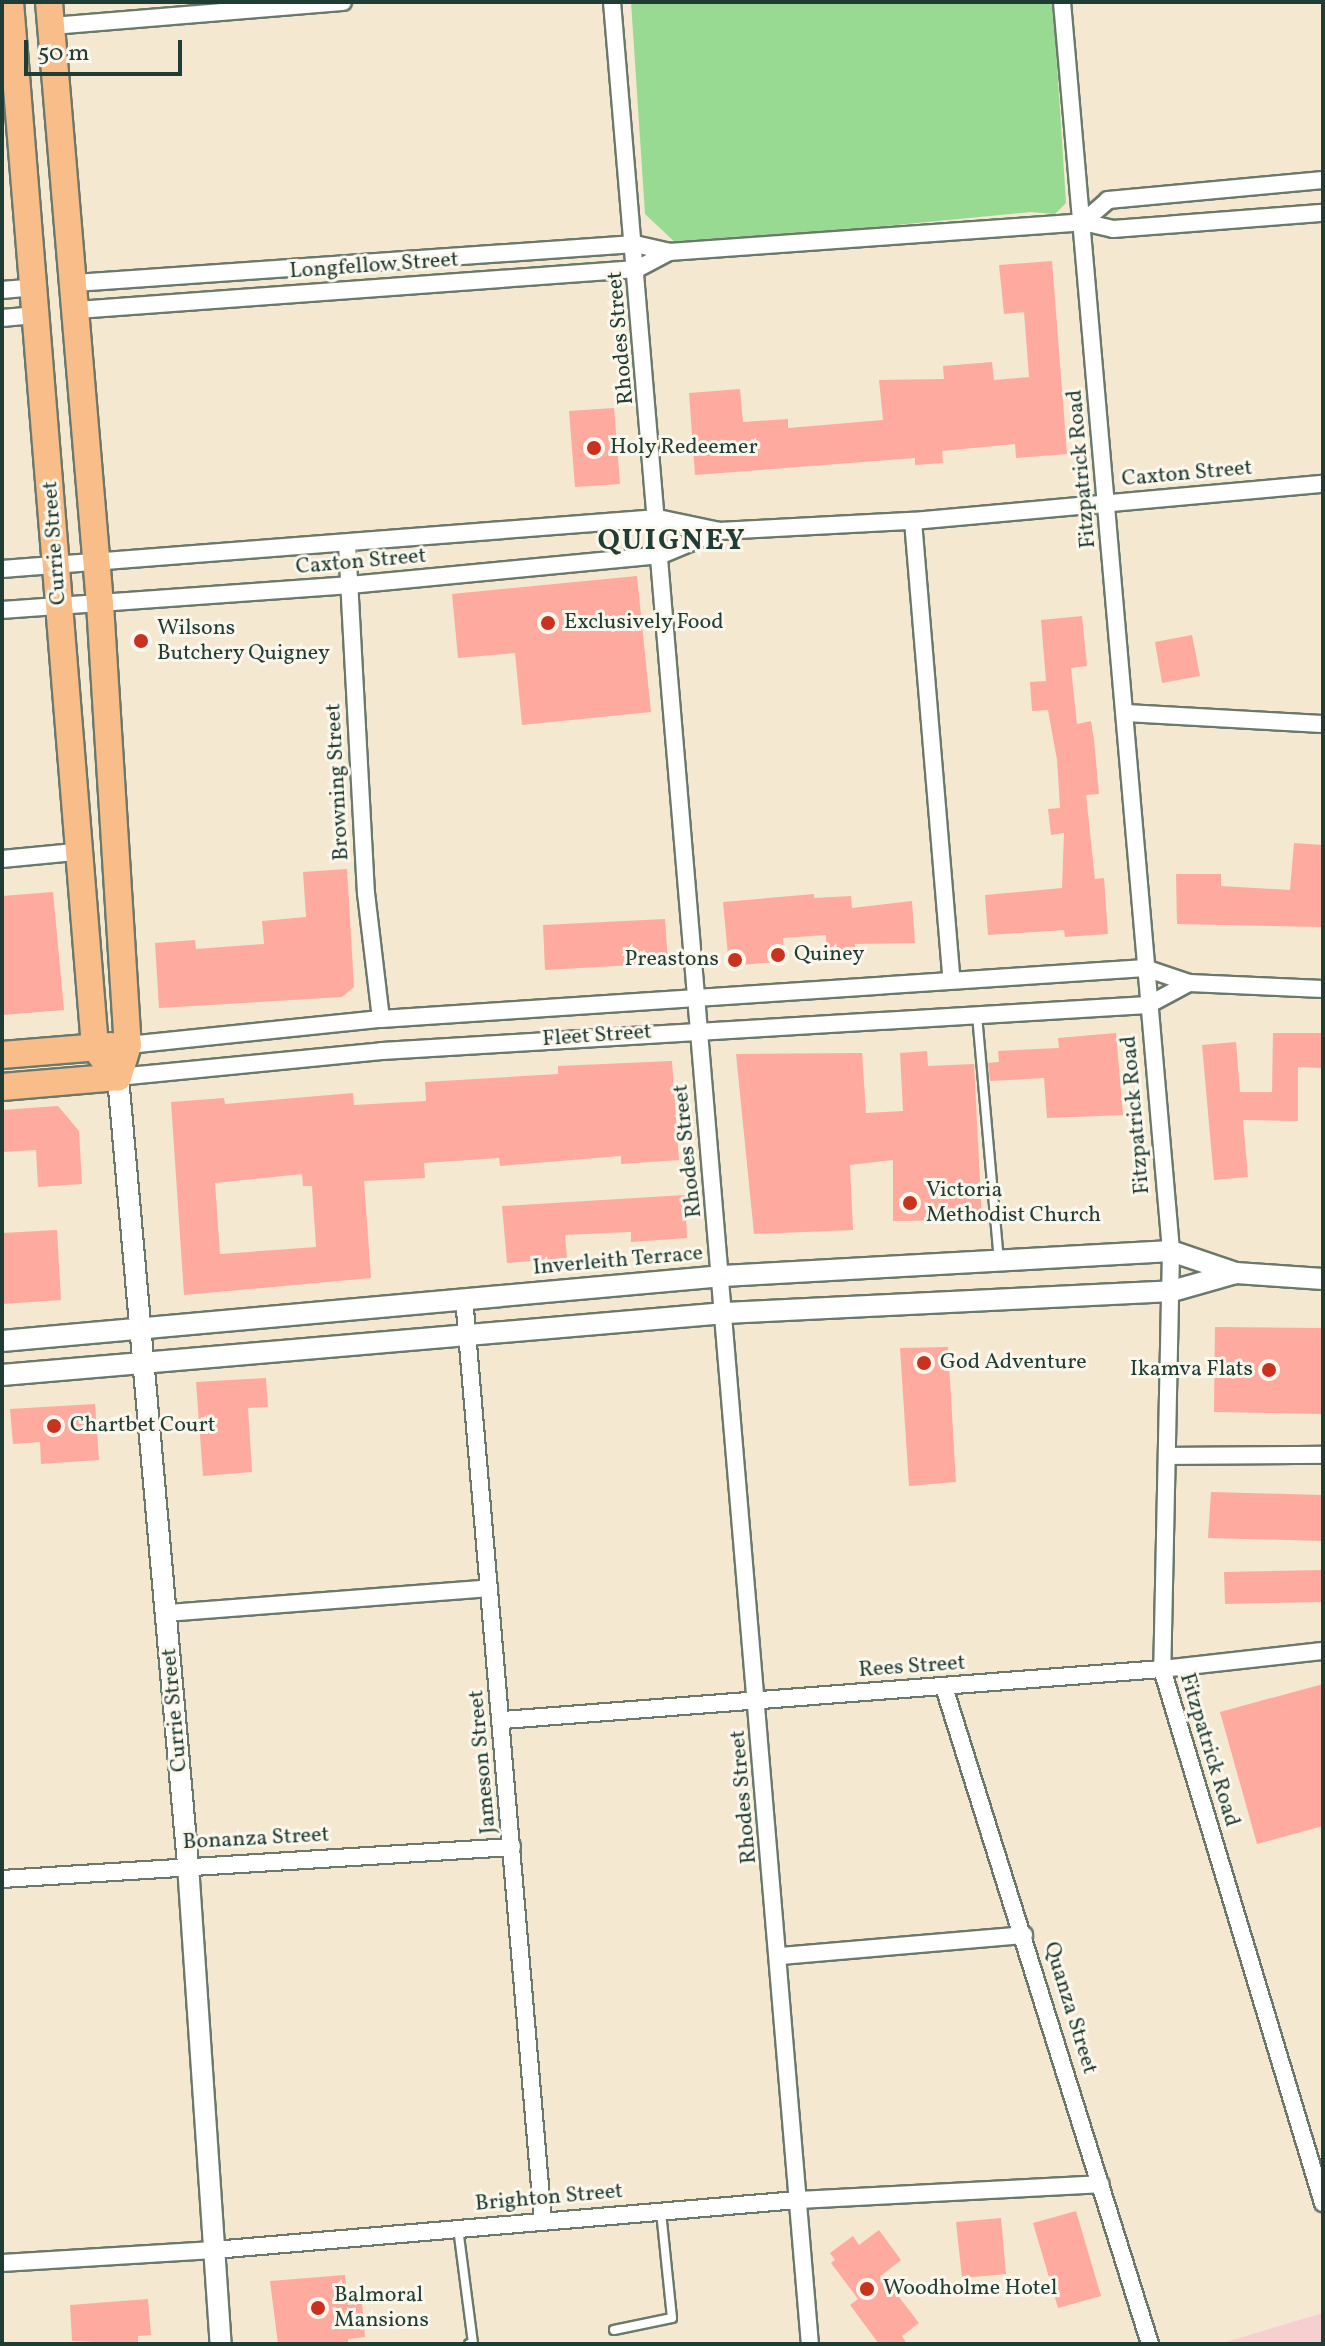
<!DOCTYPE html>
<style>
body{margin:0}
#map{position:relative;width:1325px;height:2346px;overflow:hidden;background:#f4e8d0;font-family:Vollkorn,serif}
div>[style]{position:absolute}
.built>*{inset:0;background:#f7cfd0}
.green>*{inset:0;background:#98da92}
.building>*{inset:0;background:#ffaa9e}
.roads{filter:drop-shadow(2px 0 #6a796b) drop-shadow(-2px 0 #6a796b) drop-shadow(0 2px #6a796b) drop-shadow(0 -2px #6a796b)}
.service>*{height:8px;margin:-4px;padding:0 4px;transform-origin:4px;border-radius:4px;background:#fff}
.minor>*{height:16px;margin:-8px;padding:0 8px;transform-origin:8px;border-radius:8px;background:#fff}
.tertiary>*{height:20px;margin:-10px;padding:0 10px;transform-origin:10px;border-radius:10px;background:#fff}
.primary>*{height:26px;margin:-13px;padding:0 13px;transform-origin:13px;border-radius:13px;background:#f8bd89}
.dots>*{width:22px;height:22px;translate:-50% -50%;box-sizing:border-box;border:4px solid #fbf7ec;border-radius:50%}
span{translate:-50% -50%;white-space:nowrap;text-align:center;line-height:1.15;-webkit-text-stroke:6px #fbf7ec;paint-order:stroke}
.street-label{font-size:22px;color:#1f3d34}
.poi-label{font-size:22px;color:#1f3d34}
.left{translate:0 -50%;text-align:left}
.right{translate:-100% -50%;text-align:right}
.district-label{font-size:30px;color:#1f3d34;font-weight:700;letter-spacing:2px}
.frame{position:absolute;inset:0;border:4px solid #1f3d34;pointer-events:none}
.scale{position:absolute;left:24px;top:40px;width:158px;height:36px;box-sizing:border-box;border:4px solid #1f3d34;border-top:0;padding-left:10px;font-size:24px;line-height:28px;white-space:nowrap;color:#1f3d34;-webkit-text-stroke:6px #fbf7ec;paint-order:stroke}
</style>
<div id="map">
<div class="built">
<i style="clip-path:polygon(1323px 2313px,1323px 2344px,1219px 2344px)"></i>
</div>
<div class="green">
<i style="clip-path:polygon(631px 2px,1053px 2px,1066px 203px,1055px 214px,1031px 212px,679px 246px,645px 214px)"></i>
</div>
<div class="building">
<i style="clip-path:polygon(1052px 261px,1067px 454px,1016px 458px,1015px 444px,942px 451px,943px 463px,915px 465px,915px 458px,695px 475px,689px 393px,740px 389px,743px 422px,788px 419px,788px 428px,883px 420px,879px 380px,944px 379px,943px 366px,992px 362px,994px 380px,1029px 377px,1024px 312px,1004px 314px,999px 265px)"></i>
<i style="clip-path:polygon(614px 408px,620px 484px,575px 487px,569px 411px)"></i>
<i style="clip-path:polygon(637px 576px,651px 712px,522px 725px,515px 653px,458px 658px,452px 594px)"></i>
<i style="clip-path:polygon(1082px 616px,1087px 666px,1071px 668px,1077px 724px,1091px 721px,1094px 740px,1099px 794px,1086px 795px,1095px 879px,1104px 878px,1108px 934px,1065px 937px,1064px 930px,988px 935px,985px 895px,1062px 888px,1064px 833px,1051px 835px,1048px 809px,1060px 808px,1057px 760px,1048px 710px,1032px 711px,1030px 682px,1046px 681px,1041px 620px)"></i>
<i style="clip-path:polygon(1192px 635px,1200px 676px,1162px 683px,1155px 642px)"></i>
<i style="clip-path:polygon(1294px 843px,1323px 845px,1323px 927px,1177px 924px,1176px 874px,1221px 874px,1221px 886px,1290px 890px)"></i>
<i style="clip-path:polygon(347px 869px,354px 987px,342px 997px,159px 1008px,155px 943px,195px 940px,196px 949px,264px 944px,262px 921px,306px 917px,303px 872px)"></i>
<i style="clip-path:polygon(53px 892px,64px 1010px,2px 1015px,2px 896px)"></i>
<i style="clip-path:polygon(814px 894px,814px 898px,851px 896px,852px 908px,912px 901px,915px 943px,855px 944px,855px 954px,827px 957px,826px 935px,783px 938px,784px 956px,777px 962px,729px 966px,723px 902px)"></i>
<i style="clip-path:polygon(665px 919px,668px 963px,545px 970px,543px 925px)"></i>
<i style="clip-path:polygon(1116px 1033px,1123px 1115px,1047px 1118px,1044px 1078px,990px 1081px,988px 1063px,999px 1062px,998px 1051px,1059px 1048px,1058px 1038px)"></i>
<i style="clip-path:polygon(1273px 1033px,1323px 1033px,1323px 1068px,1298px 1067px,1298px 1121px,1243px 1120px,1248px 1177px,1214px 1180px,1202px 1045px,1236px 1042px,1240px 1092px,1272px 1092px)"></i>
<i style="clip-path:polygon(927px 1051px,928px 1066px,974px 1064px,982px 1220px,893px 1221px,893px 1160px,850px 1165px,853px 1230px,754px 1234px,736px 1054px,862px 1053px,866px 1113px,903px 1111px,900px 1053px)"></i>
<i style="clip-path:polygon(evenodd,672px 1061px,679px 1160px,621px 1164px,621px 1156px,500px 1166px,499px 1158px,424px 1163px,425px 1178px,364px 1181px,371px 1278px,184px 1295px,171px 1102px,224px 1098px,225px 1104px,353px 1093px,354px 1105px,426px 1101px,425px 1082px,558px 1074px,558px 1066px,672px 1061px,302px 1174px,303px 1186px,312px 1186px,316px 1247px,220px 1254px,215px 1183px,302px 1174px)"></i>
<i style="clip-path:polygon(58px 1106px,79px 1131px,82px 1184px,38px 1187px,36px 1150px,2px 1152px,2px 1110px)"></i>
<i style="clip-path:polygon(685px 1195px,687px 1238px,631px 1242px,631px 1232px,565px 1235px,567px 1258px,507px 1263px,502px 1206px)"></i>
<i style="clip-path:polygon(57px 1230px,61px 1300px,2px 1304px,2px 1233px)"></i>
<i style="clip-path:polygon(1215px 1327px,1323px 1328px,1323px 1414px,1214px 1412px)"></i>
<i style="clip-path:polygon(948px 1347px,956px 1482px,909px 1486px,900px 1348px)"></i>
<i style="clip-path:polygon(266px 1378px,268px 1407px,248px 1408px,252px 1472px,203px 1476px,196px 1382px)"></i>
<i style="clip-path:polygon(95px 1404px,99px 1460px,41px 1464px,40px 1442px,13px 1444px,10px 1409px)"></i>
<i style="clip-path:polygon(1211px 1492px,1323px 1495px,1323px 1541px,1208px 1538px)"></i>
<i style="clip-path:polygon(1322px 1570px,1323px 1602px,1225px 1604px,1224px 1572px)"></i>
<i style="clip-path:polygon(1323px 1684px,1323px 1826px,1257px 1844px,1220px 1712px)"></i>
<i style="clip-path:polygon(1076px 2211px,1101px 2296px,1058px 2308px,1033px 2223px)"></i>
<i style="clip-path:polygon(1001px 2218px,1006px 2274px,962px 2278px,956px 2222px)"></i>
<i style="clip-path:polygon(879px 2230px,901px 2260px,882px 2275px,919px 2323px,902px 2336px,907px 2344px,879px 2344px,850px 2305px,858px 2299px,831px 2263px,835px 2260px,830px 2253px,853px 2236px,859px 2245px)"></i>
<i style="clip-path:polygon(345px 2275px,348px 2305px,362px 2303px,365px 2337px,348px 2339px,348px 2344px,278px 2344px,270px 2281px)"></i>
<i style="clip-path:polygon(148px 2299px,151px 2335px,138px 2336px,138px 2344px,72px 2341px,70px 2305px)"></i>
</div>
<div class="roads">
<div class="service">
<i style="left:977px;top:1015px;width:246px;rotate:84.9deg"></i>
<i style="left:458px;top:2228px;width:116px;rotate:82.6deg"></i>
<i style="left:473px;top:2343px;width:4px;rotate:166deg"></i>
<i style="left:614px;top:2330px;width:59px;rotate:-11.7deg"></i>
<i style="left:672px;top:2318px;width:108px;rotate:-95.9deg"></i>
</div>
<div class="minor">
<i style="left:612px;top:2px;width:2350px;rotate:85.17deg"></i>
<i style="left:1062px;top:2px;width:1254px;rotate:85.01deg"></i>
<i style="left:1171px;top:1251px;width:418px;rotate:91.2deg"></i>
<i style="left:1162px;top:1669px;width:558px;rotate:73.22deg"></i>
<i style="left:51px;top:26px;width:293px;rotate:-4.7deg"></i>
<i style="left:1083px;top:222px;width:33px;rotate:-41deg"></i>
<i style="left:1108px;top:200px;width:216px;rotate:-5.3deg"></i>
<i style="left:75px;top:283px;width:561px;rotate:-3.98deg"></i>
<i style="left:635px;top:244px;width:35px;rotate:13deg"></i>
<i style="left:669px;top:252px;width:415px;rotate:-4.1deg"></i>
<i style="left:1083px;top:222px;width:31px;rotate:13deg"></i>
<i style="left:1113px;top:229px;width:211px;rotate:-4.4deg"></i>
<i style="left:2px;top:290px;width:33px;rotate:-5deg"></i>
<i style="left:77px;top:310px;width:561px;rotate:-4.19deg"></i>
<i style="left:637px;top:269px;width:36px;rotate:-28deg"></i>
<i style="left:2px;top:318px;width:36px;rotate:-5deg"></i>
<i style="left:913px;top:521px;width:459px;rotate:85.2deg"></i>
<i style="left:347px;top:543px;width:351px;rotate:86.9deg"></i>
<i style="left:366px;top:893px;width:127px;rotate:83.2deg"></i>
<i style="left:2px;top:569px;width:658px;rotate:-4.45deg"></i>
<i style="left:658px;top:518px;width:62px;rotate:12deg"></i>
<i style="left:719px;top:531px;width:194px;rotate:-3deg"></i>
<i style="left:913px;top:521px;width:412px;rotate:-5.2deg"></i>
<i style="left:2px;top:610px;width:349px;rotate:-4.1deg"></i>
<i style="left:350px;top:585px;width:312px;rotate:-5.5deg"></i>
<i style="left:661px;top:555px;width:63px;rotate:-22.5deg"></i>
<i style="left:1125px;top:713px;width:198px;rotate:3.2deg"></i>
<i style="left:2px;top:859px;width:73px;rotate:-5.5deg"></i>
<i style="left:128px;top:1045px;width:254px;rotate:-5.9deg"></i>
<i style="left:381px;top:1019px;width:766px;rotate:-3.82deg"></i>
<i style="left:1145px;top:968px;width:46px;rotate:18.8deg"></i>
<i style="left:1189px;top:983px;width:134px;rotate:2.6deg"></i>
<i style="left:118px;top:1077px;width:265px;rotate:-5.6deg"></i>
<i style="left:382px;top:1051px;width:767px;rotate:-3.44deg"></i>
<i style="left:1148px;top:1005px;width:47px;rotate:-28.2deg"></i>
<i style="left:464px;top:1298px;width:927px;rotate:85.11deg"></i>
<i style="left:1168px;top:1456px;width:155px;rotate:-0.4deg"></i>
<i style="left:167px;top:1613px;width:323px;rotate:-4.4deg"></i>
<i style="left:944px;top:1687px;width:689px;rotate:72.59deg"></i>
<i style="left:503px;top:1720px;width:661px;rotate:-4.43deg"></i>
<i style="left:1162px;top:1669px;width:162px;rotate:-6.4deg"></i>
<i style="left:2px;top:1879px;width:511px;rotate:-3.59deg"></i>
<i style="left:780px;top:1956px;width:245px;rotate:-4.9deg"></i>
<i style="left:2px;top:2263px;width:212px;rotate:-3.5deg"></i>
<i style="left:214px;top:2250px;width:585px;rotate:-4.9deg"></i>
<i style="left:797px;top:2200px;width:304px;rotate:-3deg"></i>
</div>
<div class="tertiary">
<i style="left:118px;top:1077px;width:791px;rotate:84.92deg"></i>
<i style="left:188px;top:1865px;width:480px;rotate:86.1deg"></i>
<i style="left:2px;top:1341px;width:724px;rotate:-5.15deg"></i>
<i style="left:723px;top:1276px;width:449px;rotate:-3.2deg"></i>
<i style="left:1171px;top:1251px;width:69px;rotate:18.7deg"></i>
<i style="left:1236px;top:1273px;width:87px;rotate:3.9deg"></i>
<i style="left:2px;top:1375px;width:726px;rotate:-4.9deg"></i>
<i style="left:725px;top:1313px;width:448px;rotate:-2.8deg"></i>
<i style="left:1172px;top:1291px;width:66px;rotate:-15.7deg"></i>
</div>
<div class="primary">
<i style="left:10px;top:2px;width:1049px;rotate:85.35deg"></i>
<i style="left:95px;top:1048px;width:37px;rotate:52deg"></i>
<i style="left:49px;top:2px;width:604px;rotate:85.16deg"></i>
<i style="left:100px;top:604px;width:442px;rotate:86.4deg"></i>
<i style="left:128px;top:1045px;width:34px;rotate:107deg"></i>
<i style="left:2px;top:1055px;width:110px;rotate:-4.7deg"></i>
<i style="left:2px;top:1087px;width:116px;rotate:-4.9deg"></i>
</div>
</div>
<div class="dots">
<i style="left:594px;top:448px;background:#c8321e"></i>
<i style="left:548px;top:623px;background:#c8321e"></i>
<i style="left:141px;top:641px;background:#c8321e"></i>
<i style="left:778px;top:955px;background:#c8321e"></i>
<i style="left:735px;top:960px;background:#c8321e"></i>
<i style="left:910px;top:1203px;background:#c8321e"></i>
<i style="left:924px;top:1363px;background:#c8321e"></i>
<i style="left:1269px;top:1370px;background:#c8321e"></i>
<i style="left:54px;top:1426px;background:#c8321e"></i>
<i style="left:867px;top:2289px;background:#c8321e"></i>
<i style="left:318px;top:2308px;background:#c8321e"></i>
</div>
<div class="street-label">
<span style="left:374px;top:266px;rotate:-4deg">Longfellow Street</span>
<span style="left:621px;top:338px;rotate:-95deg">Rhodes Street</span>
<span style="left:1082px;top:469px;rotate:-95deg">Fitzpatrick Road</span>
<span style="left:1187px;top:474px;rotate:-5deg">Caxton Street</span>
<span style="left:55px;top:543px;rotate:-94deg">Currie Street</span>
<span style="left:361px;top:562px;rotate:-5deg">Caxton Street</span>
<span style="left:338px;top:782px;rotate:-93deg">Browning Street</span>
<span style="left:597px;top:1036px;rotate:-4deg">Fleet Street</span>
<span style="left:1136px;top:1115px;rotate:-95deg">Fitzpatrick Road</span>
<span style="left:688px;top:1151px;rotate:-96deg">Rhodes Street</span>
<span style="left:618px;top:1261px;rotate:-5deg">Inverleith Terrace</span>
<span style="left:912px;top:1667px;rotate:-4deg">Rees Street</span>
<span style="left:175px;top:1710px;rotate:-95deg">Currie Street</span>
<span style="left:1209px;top:1750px;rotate:73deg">Fitzpatrick Road</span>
<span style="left:483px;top:1762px;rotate:-95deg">Jameson Street</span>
<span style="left:744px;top:1797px;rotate:-95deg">Rhodes Street</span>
<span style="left:256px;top:1839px;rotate:-3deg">Bonanza Street</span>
<span style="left:1070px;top:2008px;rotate:73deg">Quanza Street</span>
<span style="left:549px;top:2198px;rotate:-5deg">Brighton Street</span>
</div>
<div class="poi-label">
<span class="left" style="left:610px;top:448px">Holy Redeemer</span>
<span class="left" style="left:564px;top:623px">Exclusively Food</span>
<span class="left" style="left:157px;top:641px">Wilsons<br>Butchery Quigney</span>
<span class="left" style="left:794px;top:955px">Quiney</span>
<span class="right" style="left:719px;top:960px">Preastons</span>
<span class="left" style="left:926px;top:1203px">Victoria<br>Methodist Church</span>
<span class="left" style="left:940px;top:1363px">God Adventure</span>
<span class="right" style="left:1253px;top:1370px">Ikamva Flats</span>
<span class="left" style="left:70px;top:1426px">Chartbet Court</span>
<span class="left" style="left:883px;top:2289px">Woodholme Hotel</span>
<span class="left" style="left:334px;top:2308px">Balmoral<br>Mansions</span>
</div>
<div class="district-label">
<span style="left:672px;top:541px">QUIGNEY</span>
</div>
<div class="frame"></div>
<div class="scale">50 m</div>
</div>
